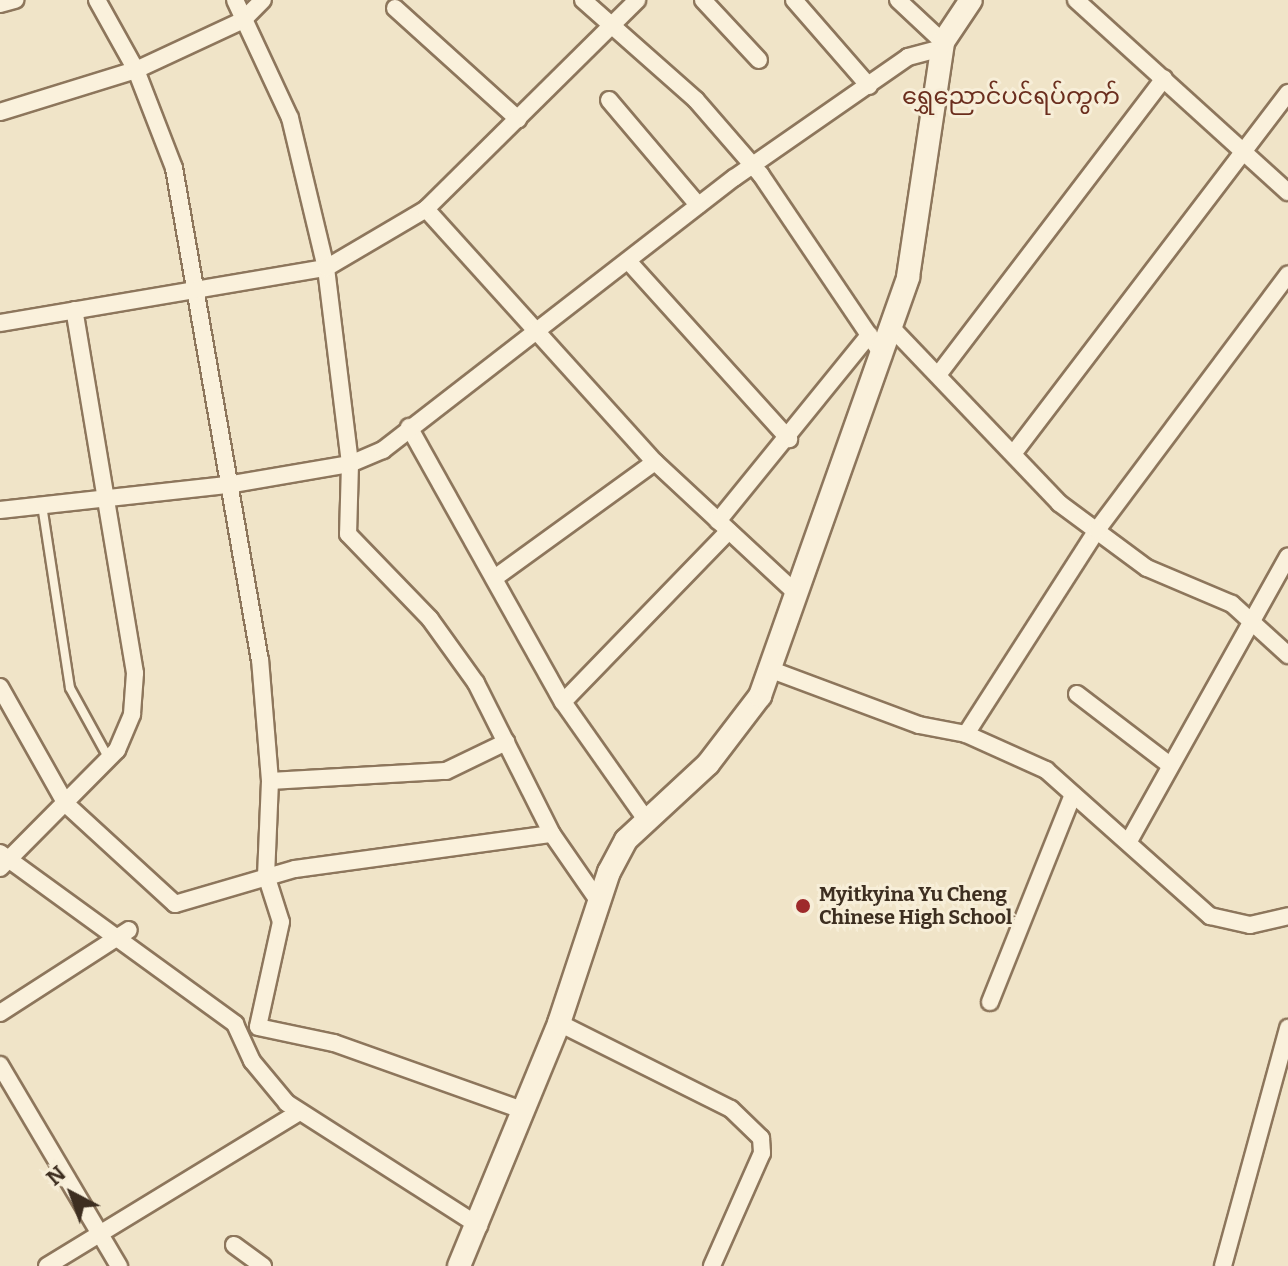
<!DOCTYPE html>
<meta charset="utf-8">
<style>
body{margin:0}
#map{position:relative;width:1288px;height:1266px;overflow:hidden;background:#f0e4c8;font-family:Bitter,"Noto Sans Myanmar",serif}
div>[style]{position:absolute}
.roads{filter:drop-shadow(2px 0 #8d765c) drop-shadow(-2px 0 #8d765c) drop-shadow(0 2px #8d765c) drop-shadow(0 -2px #8d765c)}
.lane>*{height:8px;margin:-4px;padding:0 4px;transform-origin:4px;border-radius:4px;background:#faf1dc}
.street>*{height:16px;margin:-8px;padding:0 8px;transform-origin:8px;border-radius:8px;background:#faf1dc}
.secondary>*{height:22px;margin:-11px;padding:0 11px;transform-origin:11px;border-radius:11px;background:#faf1dc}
.dots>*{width:22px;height:22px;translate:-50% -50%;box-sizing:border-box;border:4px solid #f7eed8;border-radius:50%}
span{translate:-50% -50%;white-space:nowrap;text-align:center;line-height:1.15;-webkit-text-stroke:6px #f7eed8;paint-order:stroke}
.poi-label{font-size:20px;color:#3d2e20;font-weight:700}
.left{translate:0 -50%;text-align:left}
.quarter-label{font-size:24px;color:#6b2e1e}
.north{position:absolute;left:32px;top:1154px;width:80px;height:80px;-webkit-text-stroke:6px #f7eed8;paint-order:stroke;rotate:319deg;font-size:22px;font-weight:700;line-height:32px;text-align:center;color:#3d2e20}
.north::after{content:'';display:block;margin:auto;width:28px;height:36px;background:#3d2e20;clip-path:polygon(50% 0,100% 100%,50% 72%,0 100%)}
</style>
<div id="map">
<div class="roads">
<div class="lane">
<i style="left:42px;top:505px;width:185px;rotate:81.3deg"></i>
<i style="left:70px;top:688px;width:81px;rotate:61.2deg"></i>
</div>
<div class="street">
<i style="left:97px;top:0;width:80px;rotate:60.9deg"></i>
<i style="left:136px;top:70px;width:105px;rotate:68.8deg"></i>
<i style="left:174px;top:168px;width:498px;rotate:80.1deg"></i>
<i style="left:260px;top:659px;width:122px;rotate:85.3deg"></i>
<i style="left:270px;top:781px;width:94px;rotate:92.4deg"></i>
<i style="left:266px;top:875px;width:49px;rotate:72.3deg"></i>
<i style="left:281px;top:922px;width:107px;rotate:102.4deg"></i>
<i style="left:258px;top:1027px;width:78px;rotate:11.9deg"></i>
<i style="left:334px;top:1043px;width:203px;rotate:19.6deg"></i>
<i style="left:235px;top:0;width:130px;rotate:65deg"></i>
<i style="left:290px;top:118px;width:154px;rotate:76.5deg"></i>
<i style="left:326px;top:268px;width:197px;rotate:83deg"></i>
<i style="left:350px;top:464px;width:70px;rotate:91.6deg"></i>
<i style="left:348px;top:534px;width:118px;rotate:46deg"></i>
<i style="left:430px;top:619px;width:79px;rotate:54.3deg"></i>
<i style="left:476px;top:683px;width:169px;rotate:63.3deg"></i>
<i style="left:583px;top:0;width:151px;rotate:41.5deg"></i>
<i style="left:696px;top:100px;width:99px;rotate:49.1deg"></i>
<i style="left:761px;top:175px;width:218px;rotate:56deg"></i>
<i style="left:703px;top:0;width:82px;rotate:47deg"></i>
<i style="left:794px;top:0;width:114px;rotate:48.9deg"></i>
<i style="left:898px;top:0;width:62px;rotate:43deg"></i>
<i style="left:1076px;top:0;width:286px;rotate:42.2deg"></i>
<i style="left:0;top:4px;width:16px;rotate:-15deg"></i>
<i style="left:395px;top:8px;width:166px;rotate:42.1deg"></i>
<i style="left:609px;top:100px;width:138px;rotate:49.7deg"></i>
<i style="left:0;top:112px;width:142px;rotate:-17.2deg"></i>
<i style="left:136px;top:70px;width:118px;rotate:-25deg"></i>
<i style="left:243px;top:20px;width:28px;rotate:-45deg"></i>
<i style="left:426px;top:209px;width:341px;rotate:47.9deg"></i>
<i style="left:655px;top:462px;width:194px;rotate:42.9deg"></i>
<i style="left:629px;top:262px;width:239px;rotate:47.9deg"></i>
<i style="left:0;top:323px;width:331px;rotate:-9.6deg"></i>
<i style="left:326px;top:268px;width:116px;rotate:-30.5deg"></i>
<i style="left:426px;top:209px;width:297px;rotate:-44.7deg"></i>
<i style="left:892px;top:328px;width:242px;rotate:46.3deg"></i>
<i style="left:1059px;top:503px;width:109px;rotate:36.5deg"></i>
<i style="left:1147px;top:568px;width:92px;rotate:23deg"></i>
<i style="left:1232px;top:604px;width:76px;rotate:42.3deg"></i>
<i style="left:938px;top:375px;width:373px;rotate:-52.7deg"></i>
<i style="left:409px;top:427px;width:315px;rotate:60.8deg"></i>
<i style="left:563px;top:702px;width:146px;rotate:54.8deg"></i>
<i style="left:1013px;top:454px;width:454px;rotate:-52.7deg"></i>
<i style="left:0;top:510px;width:228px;rotate:-6.3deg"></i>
<i style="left:227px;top:485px;width:125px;rotate:-9.7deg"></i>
<i style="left:350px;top:464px;width:36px;rotate:-23deg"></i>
<i style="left:383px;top:450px;width:444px;rotate:-37.8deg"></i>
<i style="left:734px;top:178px;width:212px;rotate:-34.8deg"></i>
<i style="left:908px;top:57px;width:35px;rotate:-15deg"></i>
<i style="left:718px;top:521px;width:240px;rotate:-50.9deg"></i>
<i style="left:496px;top:577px;width:196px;rotate:-35.9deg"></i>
<i style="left:769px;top:669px;width:160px;rotate:20.5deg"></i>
<i style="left:919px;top:725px;width:48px;rotate:10.8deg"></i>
<i style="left:966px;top:734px;width:88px;rotate:24.2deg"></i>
<i style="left:1046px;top:770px;width:220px;rotate:41.7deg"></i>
<i style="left:1210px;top:916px;width:41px;rotate:12.7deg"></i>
<i style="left:1250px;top:925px;width:39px;rotate:-13deg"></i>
<i style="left:0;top:687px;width:134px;rotate:60.6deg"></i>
<i style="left:66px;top:804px;width:148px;rotate:42.5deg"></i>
<i style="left:175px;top:904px;width:125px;rotate:-16.3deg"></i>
<i style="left:295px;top:869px;width:259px;rotate:-7.8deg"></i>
<i style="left:552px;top:834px;width:83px;rotate:55.3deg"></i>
<i style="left:1077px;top:694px;width:117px;rotate:37.4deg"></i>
<i style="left:563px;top:702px;width:238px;rotate:-45.9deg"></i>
<i style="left:966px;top:734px;width:242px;rotate:-57.3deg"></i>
<i style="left:1097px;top:530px;width:319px;rotate:-53.2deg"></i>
<i style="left:270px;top:781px;width:176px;rotate:-3.3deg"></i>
<i style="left:446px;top:771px;width:67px;rotate:-25.8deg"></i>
<i style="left:1129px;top:841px;width:326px;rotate:-60.8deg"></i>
<i style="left:0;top:853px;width:291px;rotate:36deg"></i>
<i style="left:235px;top:1024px;width:41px;rotate:65.3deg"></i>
<i style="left:252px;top:1061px;width:55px;rotate:50.2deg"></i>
<i style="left:287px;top:1103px;width:228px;rotate:32.6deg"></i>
<i style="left:0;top:868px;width:166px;rotate:-45.2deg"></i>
<i style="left:117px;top:750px;width:39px;rotate:-67deg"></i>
<i style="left:132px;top:714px;width:41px;rotate:-85.8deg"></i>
<i style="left:135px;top:673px;width:368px;rotate:-99.5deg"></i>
<i style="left:990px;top:1002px;width:223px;rotate:-68.2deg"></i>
<i style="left:0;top:1013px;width:153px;rotate:-32.8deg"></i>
<i style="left:559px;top:1023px;width:192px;rotate:26.6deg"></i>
<i style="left:731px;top:1109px;width:42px;rotate:44deg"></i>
<i style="left:761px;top:1138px;width:15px;rotate:86deg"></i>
<i style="left:762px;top:1153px;width:124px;rotate:113.9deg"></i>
<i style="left:0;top:1065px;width:234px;rotate:59.4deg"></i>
<i style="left:234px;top:1245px;width:36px;rotate:36deg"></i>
<i style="left:47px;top:1266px;width:295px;rotate:-31.4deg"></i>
<i style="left:1223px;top:1266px;width:247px;rotate:-74.7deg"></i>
</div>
<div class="secondary">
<i style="left:459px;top:1266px;width:263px;rotate:-67.6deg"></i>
<i style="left:559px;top:1023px;width:159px;rotate:-71.7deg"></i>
<i style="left:609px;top:872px;width:36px;rotate:-62deg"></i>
<i style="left:626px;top:840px;width:112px;rotate:-42.8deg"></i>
<i style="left:708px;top:764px;width:86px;rotate:-52.6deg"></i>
<i style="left:760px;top:696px;width:444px;rotate:-70.5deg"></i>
<i style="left:908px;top:277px;width:238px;rotate:-81.5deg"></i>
<i style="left:943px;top:42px;width:50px;rotate:-56.3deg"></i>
</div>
</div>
<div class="dots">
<i style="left:803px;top:906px;background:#9e2a2b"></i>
</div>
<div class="poi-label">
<span class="left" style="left:819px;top:906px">Myitkyina Yu Cheng<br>Chinese High School</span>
</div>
<div class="quarter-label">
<span style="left:1011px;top:97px">ရွှေညောင်ပင်ရပ်ကွက်</span>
</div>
<div class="north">N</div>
</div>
